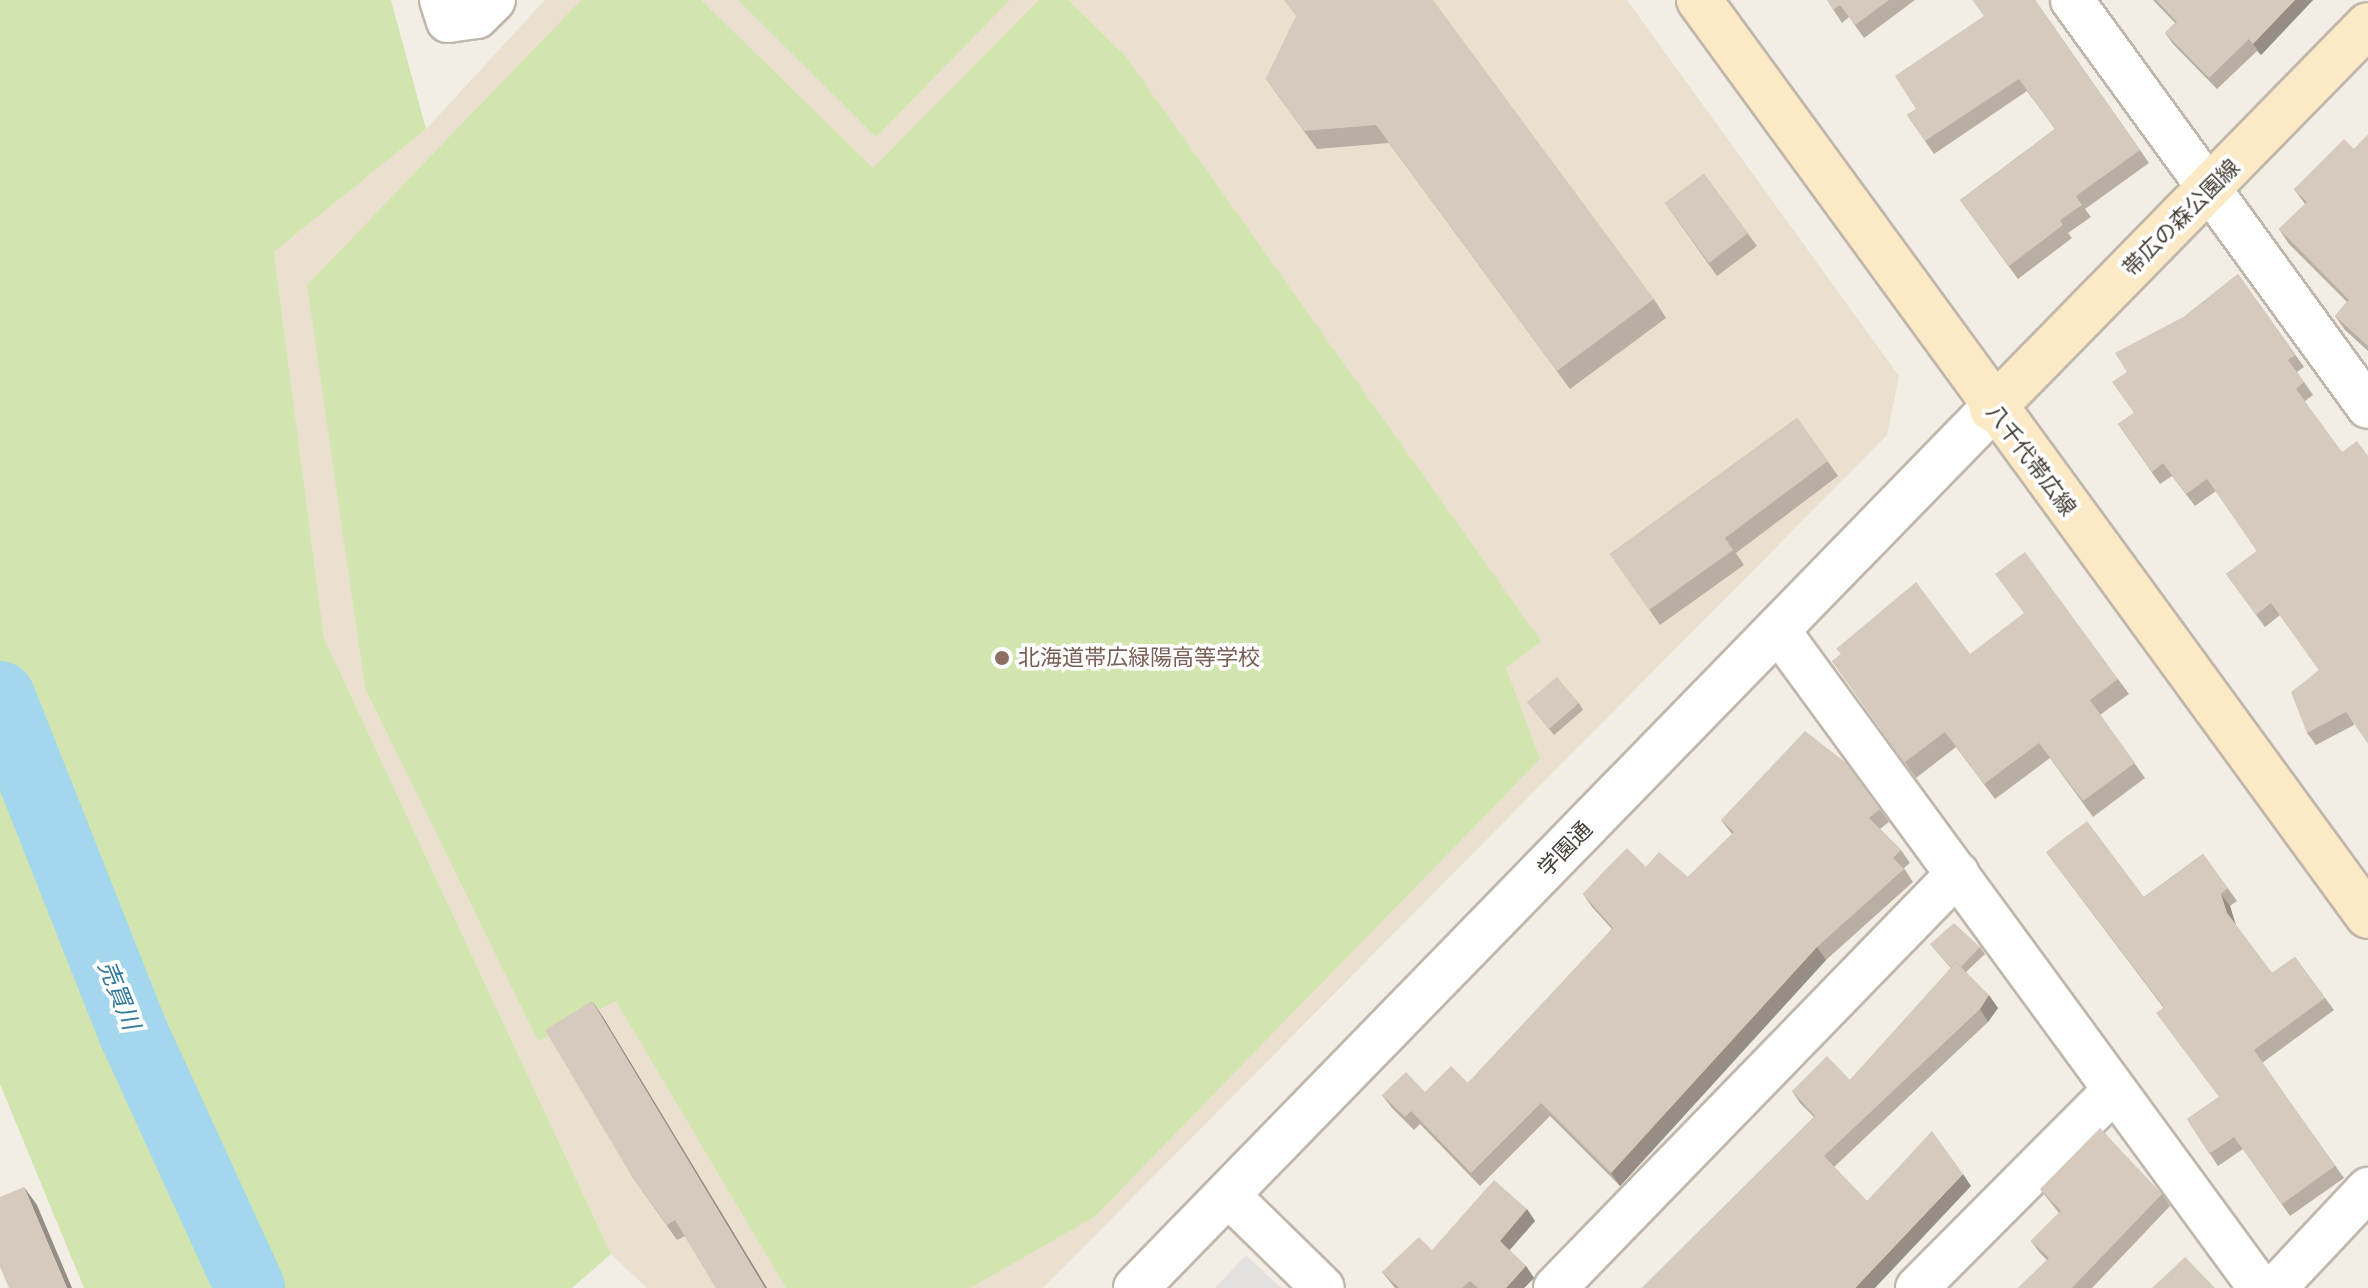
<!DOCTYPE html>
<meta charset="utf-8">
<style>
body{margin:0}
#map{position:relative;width:2368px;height:1288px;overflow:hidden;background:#f2ede5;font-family:"Titillium Web","Noto Sans JP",sans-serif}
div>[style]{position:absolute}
.education>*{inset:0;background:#ebe0d0}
.green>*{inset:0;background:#d2e5af}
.parking>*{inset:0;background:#e3e0dd}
.river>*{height:70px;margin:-35px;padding:0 35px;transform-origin:35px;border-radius:35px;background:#a4d7ed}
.roads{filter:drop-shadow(2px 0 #c0b6ab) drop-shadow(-2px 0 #c0b6ab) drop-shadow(0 2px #c0b6ab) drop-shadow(0 -2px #c0b6ab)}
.minor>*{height:42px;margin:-21px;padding:0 21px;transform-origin:21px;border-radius:21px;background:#fff}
.tertiary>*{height:44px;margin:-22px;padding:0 22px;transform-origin:22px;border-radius:22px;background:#fff}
.secondary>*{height:44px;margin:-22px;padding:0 22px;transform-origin:22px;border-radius:22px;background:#fce9c5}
.wall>*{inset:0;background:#b8aea3}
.shaded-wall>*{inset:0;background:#968d85}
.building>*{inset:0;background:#d6cabe}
.dots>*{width:22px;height:22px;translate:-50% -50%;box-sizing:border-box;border:4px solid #fff;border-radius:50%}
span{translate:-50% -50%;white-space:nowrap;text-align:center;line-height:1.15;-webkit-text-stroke:7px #fff;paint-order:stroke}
.street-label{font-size:22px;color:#443d35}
.education-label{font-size:22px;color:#785e54}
.left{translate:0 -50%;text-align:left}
.water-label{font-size:24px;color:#30799c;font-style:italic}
</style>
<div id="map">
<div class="education">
<i style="clip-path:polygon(545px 0,1627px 0,1899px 376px,1887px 435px,1043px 1288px,647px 1288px,611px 1254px,324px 638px,274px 252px,426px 129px)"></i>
</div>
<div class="green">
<i style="clip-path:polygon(0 0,391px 0,426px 129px,274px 252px,324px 638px,611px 1254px,572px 1288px,84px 1288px,0 1084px)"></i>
<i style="clip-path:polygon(581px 0,701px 0,873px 168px,1039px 0,1068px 0,1126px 57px,1541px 641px,1506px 668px,1540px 759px,1094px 1217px,970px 1288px,786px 1288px,616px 1001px,538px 1041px,365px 688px,307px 285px)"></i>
<i style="clip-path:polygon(738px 0,1010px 0,876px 137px)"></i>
</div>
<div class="parking">
<i style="clip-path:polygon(1246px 1255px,1281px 1288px,1215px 1288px)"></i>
</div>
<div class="river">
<i style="left:0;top:696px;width:361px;rotate:68.4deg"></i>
<i style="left:133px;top:1032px;width:281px;rotate:65.4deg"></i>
</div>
<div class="roads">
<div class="minor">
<i style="left:441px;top:0;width:22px;rotate:72deg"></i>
<i style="left:448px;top:21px;width:29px;rotate:-8deg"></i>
<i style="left:477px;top:17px;width:24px;rotate:-45deg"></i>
<i style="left:2072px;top:0;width:503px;rotate:53.97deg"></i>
<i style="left:1778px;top:630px;width:816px;rotate:53.78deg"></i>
<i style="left:1227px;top:1194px;width:134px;rotate:44.4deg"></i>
<i style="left:1555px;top:1288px;width:578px;rotate:-45.84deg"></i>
<i style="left:1917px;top:1288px;width:279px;rotate:-45.1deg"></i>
<i style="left:2275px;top:1288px;width:136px;rotate:-46.8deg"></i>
</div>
<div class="tertiary">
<i style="left:1136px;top:1288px;width:1227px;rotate:-45.76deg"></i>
</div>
<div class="secondary">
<i style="left:1699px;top:0;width:1134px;rotate:53.86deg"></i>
<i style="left:1992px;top:409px;width:537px;rotate:-45.6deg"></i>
</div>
</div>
<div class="wall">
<i style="clip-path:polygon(1827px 0,1915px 0,1864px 38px,1849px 17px,1842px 23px)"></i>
<i style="clip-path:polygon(2035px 0,2149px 163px,2085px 209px,2091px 217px,2068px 233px,2072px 238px,2018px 279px,1960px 200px,2055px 129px,2027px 91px,1934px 154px,1907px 115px,1916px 109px,1984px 16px)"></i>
<i style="clip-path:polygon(2153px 0,2313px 0,2261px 55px,2257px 51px,2217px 89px,2173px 44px,2165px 33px,2175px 23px)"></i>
<i style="clip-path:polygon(1296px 17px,1654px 299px,1666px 318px,1570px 389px,1389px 143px,1317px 149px,1279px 97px,1266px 79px)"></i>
<i style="clip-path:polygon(2368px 135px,2368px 351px,2345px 330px,2335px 316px,2347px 302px,2289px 244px,2279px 229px,2305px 204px,2294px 189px,2354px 149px)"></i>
<i style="clip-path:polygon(1704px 174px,1757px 246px,1717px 276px,1665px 203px)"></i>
<i style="clip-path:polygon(2238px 274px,2304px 367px,2297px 372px,2313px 395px,2305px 401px,2354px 725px,2316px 745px,2307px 733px,2319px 670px,2280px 615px,2265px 627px,2226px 574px,2257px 551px,2216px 491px,2195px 506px,2172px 476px,2160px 484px,2118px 424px,2134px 413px,2127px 372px,2185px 316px)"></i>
<i style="clip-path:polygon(1797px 418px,1838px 476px,1736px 553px,1744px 565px,1660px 625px,1610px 554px)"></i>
<i style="clip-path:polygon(1970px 654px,2118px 679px,2129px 694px,2100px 715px,2145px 778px,2093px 817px,2050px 758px,1995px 799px,1956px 747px,1916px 778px,1832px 661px)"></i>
<i style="clip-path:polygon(1527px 702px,1579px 703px,1583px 710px,1554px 735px)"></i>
<i style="clip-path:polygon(1845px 762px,1889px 822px,1880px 829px,1901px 850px,1910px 863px,1904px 868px,1913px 882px,1826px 960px,1620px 1186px,1550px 1116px,1480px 1186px,1420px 1124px,1414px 1130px,1392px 1108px,1382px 1095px,1425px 1092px,1468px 1083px,1612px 929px,1592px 907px,1583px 894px,1646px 867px,1688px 877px,1732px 834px,1721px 820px)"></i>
<i style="clip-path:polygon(2046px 852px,2144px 897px,2203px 854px,2237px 901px,2230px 906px,2235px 924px,2272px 973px,2295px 957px,2334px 1010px,2262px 1063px,2344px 1178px,2290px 1216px,2243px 1149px,2218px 1166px,2187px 1119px,2219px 1097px,2163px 1007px)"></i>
<i style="clip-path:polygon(1930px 944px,1980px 947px,1985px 954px,1966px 972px,1998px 1008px,1988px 1022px,1834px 1167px,1867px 1201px,1971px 1186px,1642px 1288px,1814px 1117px,1800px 1103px,1792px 1091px,1850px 1080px,1951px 968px)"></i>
<i style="clip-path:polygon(592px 1001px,603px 1017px,767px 1288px,716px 1288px,685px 1236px,677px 1240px,631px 1175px)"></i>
<i style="clip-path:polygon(2040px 1189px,2162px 1194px,2170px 1206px,2092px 1288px,2018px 1288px,2047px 1260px,2040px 1253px,2031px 1241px,2059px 1213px)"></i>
<i style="clip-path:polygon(1527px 1209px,1535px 1221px,1509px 1250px,1526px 1266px,1534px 1278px,1524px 1288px,1395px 1288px,1382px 1272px)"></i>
</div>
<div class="shaded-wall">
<i style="clip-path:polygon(2295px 0,2313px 0,2261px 55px,2253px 44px)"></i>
<i style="clip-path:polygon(2221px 894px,2230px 906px,2236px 925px,2227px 913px)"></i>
<i style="clip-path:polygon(1817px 947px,1826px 960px,1620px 1186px,1611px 1173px)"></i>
<i style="clip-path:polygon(1989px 995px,1998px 1008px,1988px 1022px,1980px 1009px)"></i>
<i style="clip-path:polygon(592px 1001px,603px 1017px,767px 1288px,765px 1288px)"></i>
<i style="clip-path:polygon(1963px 1174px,1971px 1186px,1875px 1288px,1855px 1288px)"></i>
<i style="clip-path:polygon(24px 1187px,37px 1205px,72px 1288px,67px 1288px)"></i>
<i style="clip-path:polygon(1527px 1209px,1535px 1221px,1508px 1252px,1500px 1241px)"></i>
<i style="clip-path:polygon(1526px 1266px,1534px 1278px,1524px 1288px,1506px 1288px)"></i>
</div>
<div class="building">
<i style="clip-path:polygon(1284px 0,1433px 0,1654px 299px,1557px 371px,1376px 125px,1304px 131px,1266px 79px,1296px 16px)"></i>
<i style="clip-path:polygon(1827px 0,1889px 0,1855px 25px,1840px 5px,1833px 10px)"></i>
<i style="clip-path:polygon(1972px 0,2035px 0,2140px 150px,2076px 196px,2082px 205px,2060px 220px,2063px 225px,2009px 266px,1960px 200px,2055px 129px,2019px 79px,1925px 141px,1907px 115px,1916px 109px,1895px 76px,1984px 16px)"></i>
<i style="clip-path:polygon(2156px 0,2295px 0,2253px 44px,2249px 39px,2209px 78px,2165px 33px,2177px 22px)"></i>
<i style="clip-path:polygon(2368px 135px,2368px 346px,2335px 316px,2349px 300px,2279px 229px,2307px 202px,2294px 189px,2344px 139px,2354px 149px)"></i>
<i style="clip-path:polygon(1704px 174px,1748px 233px,1709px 263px,1665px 203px)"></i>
<i style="clip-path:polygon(2238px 274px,2295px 355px,2288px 360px,2304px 382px,2296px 389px,2342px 452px,2357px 441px,2368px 456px,2368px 744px,2346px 712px,2307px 733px,2291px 692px,2319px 670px,2271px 603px,2256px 615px,2226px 574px,2257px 551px,2207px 479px,2186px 494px,2163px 463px,2152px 472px,2118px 424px,2134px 413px,2112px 382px,2127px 372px,2115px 353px,2185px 316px)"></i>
<i style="clip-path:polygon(1797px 418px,1828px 461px,1725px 538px,1733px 550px,1649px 610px,1610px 554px)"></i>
<i style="clip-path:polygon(2025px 552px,2118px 679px,2090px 700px,2135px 763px,2083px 801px,2039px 743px,1984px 784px,1945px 732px,1905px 762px,1832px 661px,1841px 654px,1836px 649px,1916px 582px,1970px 654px,2024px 613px,1995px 574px)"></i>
<i style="clip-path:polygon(1557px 677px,1579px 703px,1549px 729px,1527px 702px)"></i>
<i style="clip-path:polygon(1805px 731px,1845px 762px,1880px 809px,1869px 818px,1901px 850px,1893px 858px,1904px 869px,1817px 947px,1611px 1173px,1541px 1103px,1471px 1173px,1411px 1111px,1405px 1117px,1382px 1095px,1406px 1072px,1425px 1092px,1451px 1066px,1468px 1083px,1613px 928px,1583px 894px,1602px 873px,1627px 848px,1646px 867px,1659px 852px,1688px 877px,1734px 832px,1721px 820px)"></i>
<i style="clip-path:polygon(2087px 821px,2144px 897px,2203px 854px,2228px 888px,2221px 894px,2227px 913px,2272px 973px,2295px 957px,2325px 998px,2254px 1050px,2335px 1166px,2282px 1204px,2234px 1137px,2209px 1154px,2187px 1119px,2219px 1097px,2156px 1013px,2164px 1007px,2046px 852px)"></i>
<i style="clip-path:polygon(1954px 923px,1980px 947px,1961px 967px,1956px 962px,1951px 967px,1930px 944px)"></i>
<i style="clip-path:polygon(1956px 962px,1989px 995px,1980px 1009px,1824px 1156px,1867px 1201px,1932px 1131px,1963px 1174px,1855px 1288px,1642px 1288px,1815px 1116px,1792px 1091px,1827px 1056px,1850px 1080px)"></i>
<i style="clip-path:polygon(592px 1001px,765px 1288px,716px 1288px,675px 1220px,667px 1225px,631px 1175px,545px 1030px)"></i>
<i style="clip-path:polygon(2100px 1128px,2162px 1194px,2072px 1288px,2018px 1288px,2049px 1258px,2031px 1241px,2061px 1211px,2040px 1189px)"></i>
<i style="clip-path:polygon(1494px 1180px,1527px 1209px,1500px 1241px,1526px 1266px,1506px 1288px,1478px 1288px,1470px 1281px,1462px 1288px,1399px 1288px,1382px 1272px,1419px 1237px,1432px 1250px)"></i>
<i style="clip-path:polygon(24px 1187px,67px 1288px,9px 1288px,0 1267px,0 1197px)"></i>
<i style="clip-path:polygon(2185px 1257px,2215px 1288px,2152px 1288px)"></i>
</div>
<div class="dots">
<i style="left:1002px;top:658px;background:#8d6e63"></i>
</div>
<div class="street-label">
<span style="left:2181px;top:218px;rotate:-45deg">帯広の森公園線</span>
<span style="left:2031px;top:460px;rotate:53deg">八千代帯広線</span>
<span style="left:1565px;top:849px;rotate:-46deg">学園通</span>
</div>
<div class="education-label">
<span class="left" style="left:1018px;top:658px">北海道帯広緑陽高等学校</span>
</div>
<div class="water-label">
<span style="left:119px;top:995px;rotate:68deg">売買川</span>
</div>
</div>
